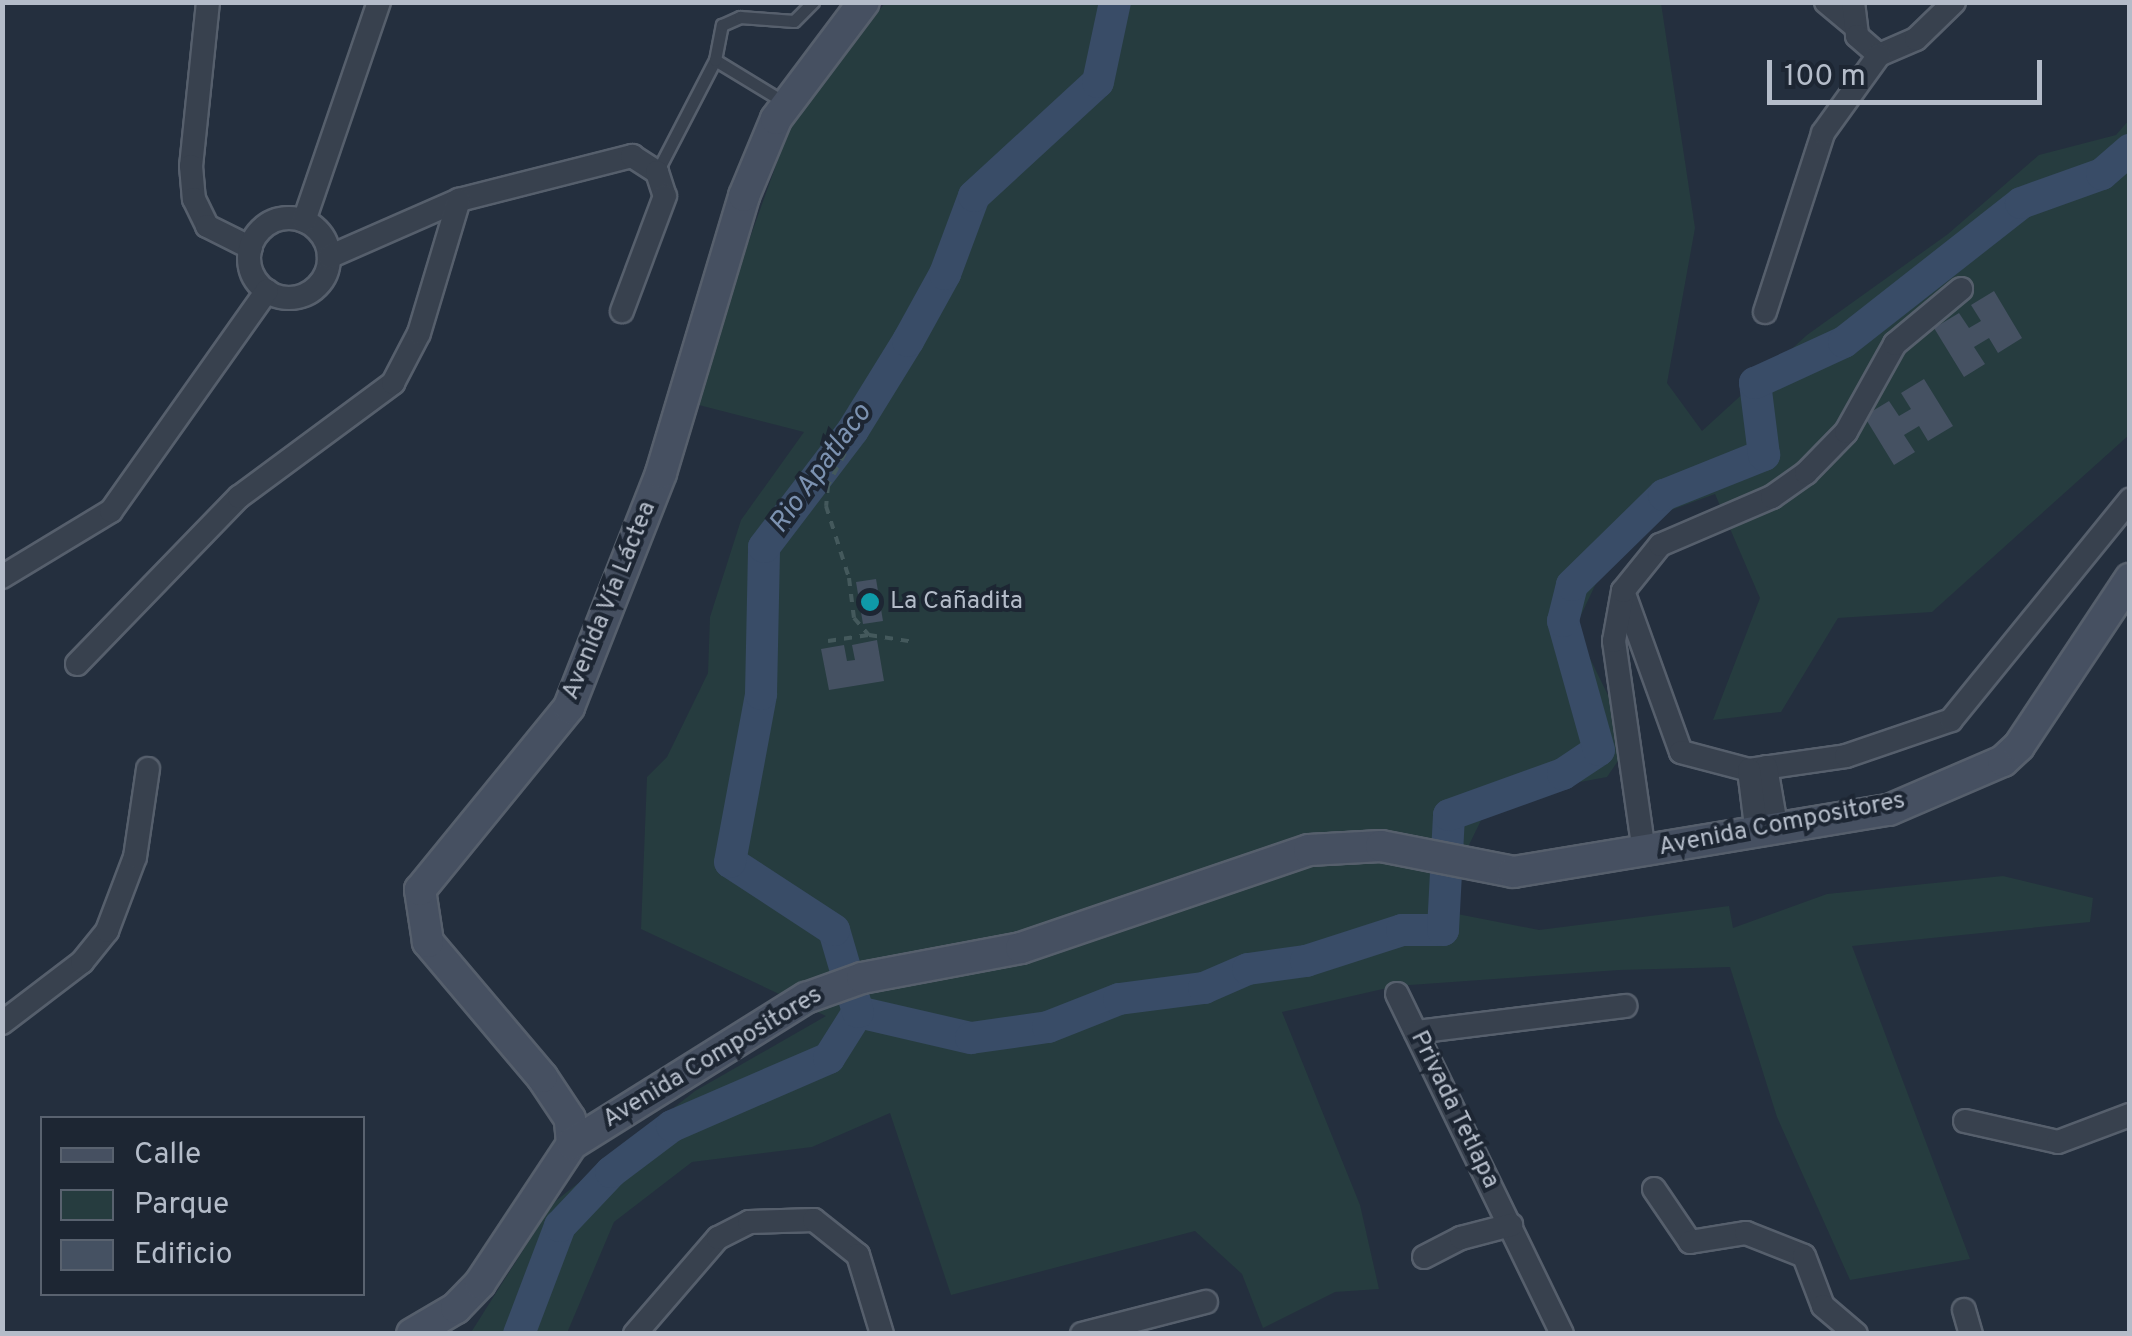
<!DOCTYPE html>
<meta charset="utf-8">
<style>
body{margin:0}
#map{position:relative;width:2132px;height:1336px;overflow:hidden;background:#242f3e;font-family:Overpass,sans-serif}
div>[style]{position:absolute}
.green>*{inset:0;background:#263c3f}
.river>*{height:32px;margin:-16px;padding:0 16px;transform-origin:16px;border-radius:16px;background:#394c67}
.building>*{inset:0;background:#455162}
.path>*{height:4px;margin-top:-2px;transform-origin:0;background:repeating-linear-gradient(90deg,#44595c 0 8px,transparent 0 16px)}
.roads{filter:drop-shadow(2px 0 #565f6c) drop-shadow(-2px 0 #565f6c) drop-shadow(0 2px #565f6c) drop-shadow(0 -2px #565f6c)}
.lane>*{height:11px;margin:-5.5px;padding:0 5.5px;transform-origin:5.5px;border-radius:5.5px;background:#38414e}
.street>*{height:22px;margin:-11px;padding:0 11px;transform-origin:11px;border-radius:11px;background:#38414e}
.street>.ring{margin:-11px;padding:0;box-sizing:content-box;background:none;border:22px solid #38414e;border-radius:50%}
.secondary>*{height:30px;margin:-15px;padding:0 15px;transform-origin:15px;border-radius:15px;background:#465061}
.dots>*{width:28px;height:28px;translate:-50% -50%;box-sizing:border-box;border:5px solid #1d2633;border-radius:50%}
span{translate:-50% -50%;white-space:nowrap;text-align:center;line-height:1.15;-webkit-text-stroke:8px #1d2633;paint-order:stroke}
.street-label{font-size:25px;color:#b4bcc9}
.poi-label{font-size:25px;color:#b4bcc9}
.left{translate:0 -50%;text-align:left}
.water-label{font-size:28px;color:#7c92b1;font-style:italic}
.frame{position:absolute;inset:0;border:5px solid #b4bcc9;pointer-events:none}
.legend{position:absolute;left:40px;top:1116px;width:325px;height:180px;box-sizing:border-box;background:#1d2633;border:2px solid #59626f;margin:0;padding:12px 18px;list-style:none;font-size:30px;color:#b4bcc9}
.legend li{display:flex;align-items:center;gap:20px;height:50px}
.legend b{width:50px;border:2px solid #59626f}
.scale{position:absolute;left:1767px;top:60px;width:275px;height:45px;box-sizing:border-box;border:5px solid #b4bcc9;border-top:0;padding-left:12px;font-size:30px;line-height:35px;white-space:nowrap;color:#b4bcc9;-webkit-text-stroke:8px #1d2633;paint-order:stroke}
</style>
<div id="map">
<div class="green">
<i style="clip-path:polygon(885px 3px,1661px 3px,1695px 228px,1667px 383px,1702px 431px,1807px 335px,1948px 234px,2039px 155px,2116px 135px,2129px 120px,2129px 435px,1932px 612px,1838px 618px,1781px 712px,1713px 720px,1760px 598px,1715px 494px,1622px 528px,1575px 628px,1631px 742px,1607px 777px,1492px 798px,1437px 910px,1539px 930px,1729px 906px,1733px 928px,1827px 894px,2003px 876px,2093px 898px,2090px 922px,1852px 946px,1970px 1259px,1850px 1280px,1777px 1117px,1730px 967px,1619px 970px,1396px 986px,1282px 1012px,1360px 1205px,1379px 1289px,1335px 1292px,1263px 1328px,1242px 1274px,1195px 1231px,951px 1295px,890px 1113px,812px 1147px,692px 1162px,614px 1222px,567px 1333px,470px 1334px,553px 1203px,695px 1091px,826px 1016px,641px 929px,647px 777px,667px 757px,708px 673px,710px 617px,741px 520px,804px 432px,691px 403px,791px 123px)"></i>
</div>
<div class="river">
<i style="left:858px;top:1012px;width:116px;rotate:13deg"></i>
<i style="left:971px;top:1038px;width:78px;rotate:-8.1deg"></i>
<i style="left:1048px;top:1027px;width:76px;rotate:-21.5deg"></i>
<i style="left:1119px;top:999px;width:86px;rotate:-7.4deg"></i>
<i style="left:1204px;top:988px;width:48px;rotate:-23.4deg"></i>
<i style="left:1248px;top:969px;width:59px;rotate:-7.9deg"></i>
<i style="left:1306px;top:961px;width:101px;rotate:-17.9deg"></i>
<i style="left:1402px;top:930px;width:41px"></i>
<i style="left:1443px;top:930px;width:115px;rotate:-87deg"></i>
<i style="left:1449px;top:815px;width:121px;rotate:-19.8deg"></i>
<i style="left:1563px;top:774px;width:43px;rotate:-33.7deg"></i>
<i style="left:1599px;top:750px;width:134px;rotate:-105.6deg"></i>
<i style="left:1563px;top:621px;width:37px;rotate:-76deg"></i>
<i style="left:1572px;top:585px;width:129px;rotate:-44.4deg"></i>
<i style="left:1664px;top:495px;width:108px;rotate:-21.8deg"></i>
<i style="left:1764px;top:455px;width:73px;rotate:-97.1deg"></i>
<i style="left:1755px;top:383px;width:98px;rotate:-24.7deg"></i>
<i style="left:1844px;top:342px;width:225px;rotate:-38.1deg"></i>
<i style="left:2021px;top:203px;width:86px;rotate:-19.7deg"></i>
<i style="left:2102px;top:174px;width:37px;rotate:-41deg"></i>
<i style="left:519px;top:1334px;width:116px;rotate:-69.2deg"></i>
<i style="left:560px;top:1226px;width:74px;rotate:-46.6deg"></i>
<i style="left:611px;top:1172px;width:76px;rotate:-37deg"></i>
<i style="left:672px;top:1126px;width:171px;rotate:-23.4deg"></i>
<i style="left:829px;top:1058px;width:54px;rotate:-57.8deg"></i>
<i style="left:858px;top:1012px;width:85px;rotate:-106.3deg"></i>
<i style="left:834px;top:930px;width:124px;rotate:-146.8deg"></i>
<i style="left:730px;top:862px;width:171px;rotate:-79.5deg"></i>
<i style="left:761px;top:694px;width:147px;rotate:-88.8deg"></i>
<i style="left:764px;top:547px;width:147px;rotate:-52.7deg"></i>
<i style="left:853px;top:430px;width:105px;rotate:-58.3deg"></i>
<i style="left:908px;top:341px;width:77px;rotate:-61.1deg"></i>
<i style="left:945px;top:274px;width:83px;rotate:-69.6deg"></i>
<i style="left:974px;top:196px;width:168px;rotate:-42.6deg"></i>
<i style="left:1098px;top:82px;width:82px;rotate:-78deg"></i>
</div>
<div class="building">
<i style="clip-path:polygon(1994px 291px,2022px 338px,1998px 353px,1989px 338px,1974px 347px,1985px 364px,1964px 377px,1934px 328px,1959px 313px,1969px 328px,1981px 321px,1971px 305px)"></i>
<i style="clip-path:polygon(1924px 379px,1953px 426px,1928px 441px,1919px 426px,1904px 435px,1915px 452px,1894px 465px,1864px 416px,1889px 401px,1899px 416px,1911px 409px,1901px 393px)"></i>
<i style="clip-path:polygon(876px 579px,883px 621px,863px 624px,856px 582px)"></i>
<i style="clip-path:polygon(877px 640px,884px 681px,829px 690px,821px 649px,844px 645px,847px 661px,855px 660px,852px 645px)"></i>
</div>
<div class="path">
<i style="left:845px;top:453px;width:36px;rotate:118deg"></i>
<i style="left:828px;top:485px;width:21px;rotate:95deg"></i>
<i style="left:826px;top:506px;width:76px;rotate:72.3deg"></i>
<i style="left:849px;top:578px;width:40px;rotate:82.9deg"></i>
<i style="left:854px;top:618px;width:23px;rotate:49deg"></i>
<i style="left:828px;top:641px;width:41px;rotate:-8.3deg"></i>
<i style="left:869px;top:635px;width:47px;rotate:8.7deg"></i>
</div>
<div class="roads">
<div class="lane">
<i style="left:715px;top:60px;width:81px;rotate:31.3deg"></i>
<i style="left:657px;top:172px;width:126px;rotate:-62.6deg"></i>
<i style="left:715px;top:60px;width:36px;rotate:-79deg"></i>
<i style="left:722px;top:25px;width:20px;rotate:-24deg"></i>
<i style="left:740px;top:17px;width:54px;rotate:4.2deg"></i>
<i style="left:794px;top:21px;width:27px;rotate:-45deg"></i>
</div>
<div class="street">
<i style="left:208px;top:2px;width:165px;rotate:95.9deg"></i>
<i style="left:191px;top:166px;width:33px;rotate:85deg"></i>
<i style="left:194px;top:199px;width:30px;rotate:64deg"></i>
<i style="left:207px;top:226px;width:49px;rotate:26.6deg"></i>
<i style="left:1826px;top:2px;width:34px;rotate:40deg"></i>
<i style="left:1853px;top:2px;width:34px;rotate:83deg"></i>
<i style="left:1857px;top:36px;width:29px;rotate:41deg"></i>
<i style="left:1879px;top:55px;width:40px;rotate:-23.4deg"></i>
<i style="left:1916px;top:39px;width:53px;rotate:-44.2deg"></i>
<i class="ring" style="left:249px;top:218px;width:58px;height:58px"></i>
<i style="left:304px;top:221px;width:231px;rotate:-71.1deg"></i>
<i style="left:329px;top:257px;width:142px;rotate:-23.7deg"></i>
<i style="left:459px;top:200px;width:179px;rotate:-14.3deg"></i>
<i style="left:632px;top:156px;width:30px;rotate:33deg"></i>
<i style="left:657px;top:172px;width:25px;rotate:72deg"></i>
<i style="left:665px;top:196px;width:123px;rotate:110.5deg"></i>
<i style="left:1765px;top:312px;width:188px;rotate:-72deg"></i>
<i style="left:1823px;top:133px;width:96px;rotate:-54.3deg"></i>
<i style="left:2px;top:577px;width:127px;rotate:-31.2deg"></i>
<i style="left:111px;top:511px;width:270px;rotate:-54.7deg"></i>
<i style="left:1623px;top:591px;width:171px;rotate:70.2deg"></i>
<i style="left:1681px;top:752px;width:70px;rotate:14.8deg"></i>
<i style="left:1749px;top:770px;width:98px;rotate:-8.2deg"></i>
<i style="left:1846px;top:756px;width:111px;rotate:-18.9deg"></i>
<i style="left:1951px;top:720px;width:284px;rotate:-50.9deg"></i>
<i style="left:77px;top:664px;width:233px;rotate:-45.9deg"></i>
<i style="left:239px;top:497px;width:192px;rotate:-36.5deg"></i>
<i style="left:393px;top:383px;width:56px;rotate:-62.5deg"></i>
<i style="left:419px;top:333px;width:139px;rotate:-73.3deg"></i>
<i style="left:1766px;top:767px;width:65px;rotate:80.2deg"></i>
<i style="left:1749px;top:770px;width:64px;rotate:82.9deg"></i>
<i style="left:1644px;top:852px;width:213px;rotate:-98.1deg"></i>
<i style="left:1614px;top:641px;width:51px;rotate:-79.8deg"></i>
<i style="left:1623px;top:591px;width:59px;rotate:-51.2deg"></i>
<i style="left:1660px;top:545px;width:122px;rotate:-23.2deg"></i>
<i style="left:1772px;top:497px;width:42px;rotate:-35.2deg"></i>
<i style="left:1806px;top:473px;width:57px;rotate:-45.7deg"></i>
<i style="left:1846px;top:432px;width:101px;rotate:-60.9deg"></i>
<i style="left:1895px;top:344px;width:86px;rotate:-39.8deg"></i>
<i style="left:1397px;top:994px;width:378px;rotate:64.1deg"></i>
<i style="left:2px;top:1023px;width:101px;rotate:-37.3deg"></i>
<i style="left:82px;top:962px;width:40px;rotate:-51deg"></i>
<i style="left:107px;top:931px;width:79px;rotate:-69.3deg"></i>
<i style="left:135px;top:857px;width:89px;rotate:-81.6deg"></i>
<i style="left:1416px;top:1032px;width:211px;rotate:-7.1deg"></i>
<i style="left:1965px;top:1121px;width:95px;rotate:12.7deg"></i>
<i style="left:2058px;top:1142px;width:77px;rotate:-20.6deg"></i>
<i style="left:1654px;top:1189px;width:64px;rotate:55.8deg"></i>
<i style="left:1690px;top:1242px;width:57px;rotate:-9.1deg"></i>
<i style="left:1746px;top:1233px;width:62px;rotate:21.6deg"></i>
<i style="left:1804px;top:1256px;width:53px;rotate:69.2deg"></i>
<i style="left:1823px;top:1306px;width:43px;rotate:40.3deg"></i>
<i style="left:1424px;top:1257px;width:42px;rotate:-27.2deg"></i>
<i style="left:1461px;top:1238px;width:52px;rotate:-14.6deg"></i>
<i style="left:1964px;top:1310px;width:25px;rotate:74deg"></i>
<i style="left:635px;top:1334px;width:127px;rotate:-49.2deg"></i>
<i style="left:718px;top:1238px;width:35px;rotate:-27deg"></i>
<i style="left:749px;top:1222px;width:65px;rotate:-1.8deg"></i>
<i style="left:814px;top:1220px;width:56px;rotate:38.5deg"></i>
<i style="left:858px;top:1255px;width:83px;rotate:73.1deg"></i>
<i style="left:1082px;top:1334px;width:128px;rotate:-14.5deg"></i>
</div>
<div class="secondary">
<i style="left:572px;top:1144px;width:25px;rotate:-95deg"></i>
<i style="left:570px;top:1119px;width:50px;rotate:-123.7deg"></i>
<i style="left:542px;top:1077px;width:177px;rotate:-130.2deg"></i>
<i style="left:428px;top:942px;width:53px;rotate:-98.7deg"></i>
<i style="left:420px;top:890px;width:236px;rotate:-50.8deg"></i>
<i style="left:569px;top:707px;width:251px;rotate:-68.5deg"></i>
<i style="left:661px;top:473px;width:289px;rotate:-73.3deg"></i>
<i style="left:744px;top:196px;width:83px;rotate:-67.4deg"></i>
<i style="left:776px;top:119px;width:146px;rotate:-53.1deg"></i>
<i style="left:412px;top:1334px;width:51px;rotate:-30.6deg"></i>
<i style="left:456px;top:1308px;width:35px;rotate:-46deg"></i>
<i style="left:480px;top:1283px;width:167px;rotate:-56.5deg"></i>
<i style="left:572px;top:1144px;width:276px;rotate:-32deg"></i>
<i style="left:806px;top:998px;width:59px;rotate:-19.7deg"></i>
<i style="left:862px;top:978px;width:162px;rotate:-10.7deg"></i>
<i style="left:1021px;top:948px;width:304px;rotate:-18.8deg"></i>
<i style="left:1309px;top:850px;width:72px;rotate:-3.2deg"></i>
<i style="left:1381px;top:846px;width:135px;rotate:11.1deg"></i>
<i style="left:1513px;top:872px;width:381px;rotate:-9.4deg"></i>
<i style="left:1889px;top:810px;width:124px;rotate:-23.3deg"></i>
<i style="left:2003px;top:761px;width:22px;rotate:-43deg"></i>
<i style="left:2019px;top:746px;width:201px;rotate:-56.4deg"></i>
</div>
</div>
<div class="dots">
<i style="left:870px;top:602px;background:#0f9aa8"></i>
</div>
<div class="street-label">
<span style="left:610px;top:601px;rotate:-68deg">Avenida Vía Láctea</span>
<span style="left:1782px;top:825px;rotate:-11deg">Avenida Compositores</span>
<span style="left:713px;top:1058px;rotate:-31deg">Avenida Compositores</span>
<span style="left:1454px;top:1110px;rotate:64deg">Privada Tetlapa</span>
</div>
<div class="poi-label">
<span class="left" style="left:890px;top:602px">La Cañadita</span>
</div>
<div class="water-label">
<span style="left:821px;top:469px;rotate:-54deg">Rio Apatlaco</span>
</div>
<div class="frame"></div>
<ul class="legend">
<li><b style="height:12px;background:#465061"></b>Calle</li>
<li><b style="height:28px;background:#263c3f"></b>Parque</li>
<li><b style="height:28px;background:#455162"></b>Edificio</li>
</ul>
<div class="scale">100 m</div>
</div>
